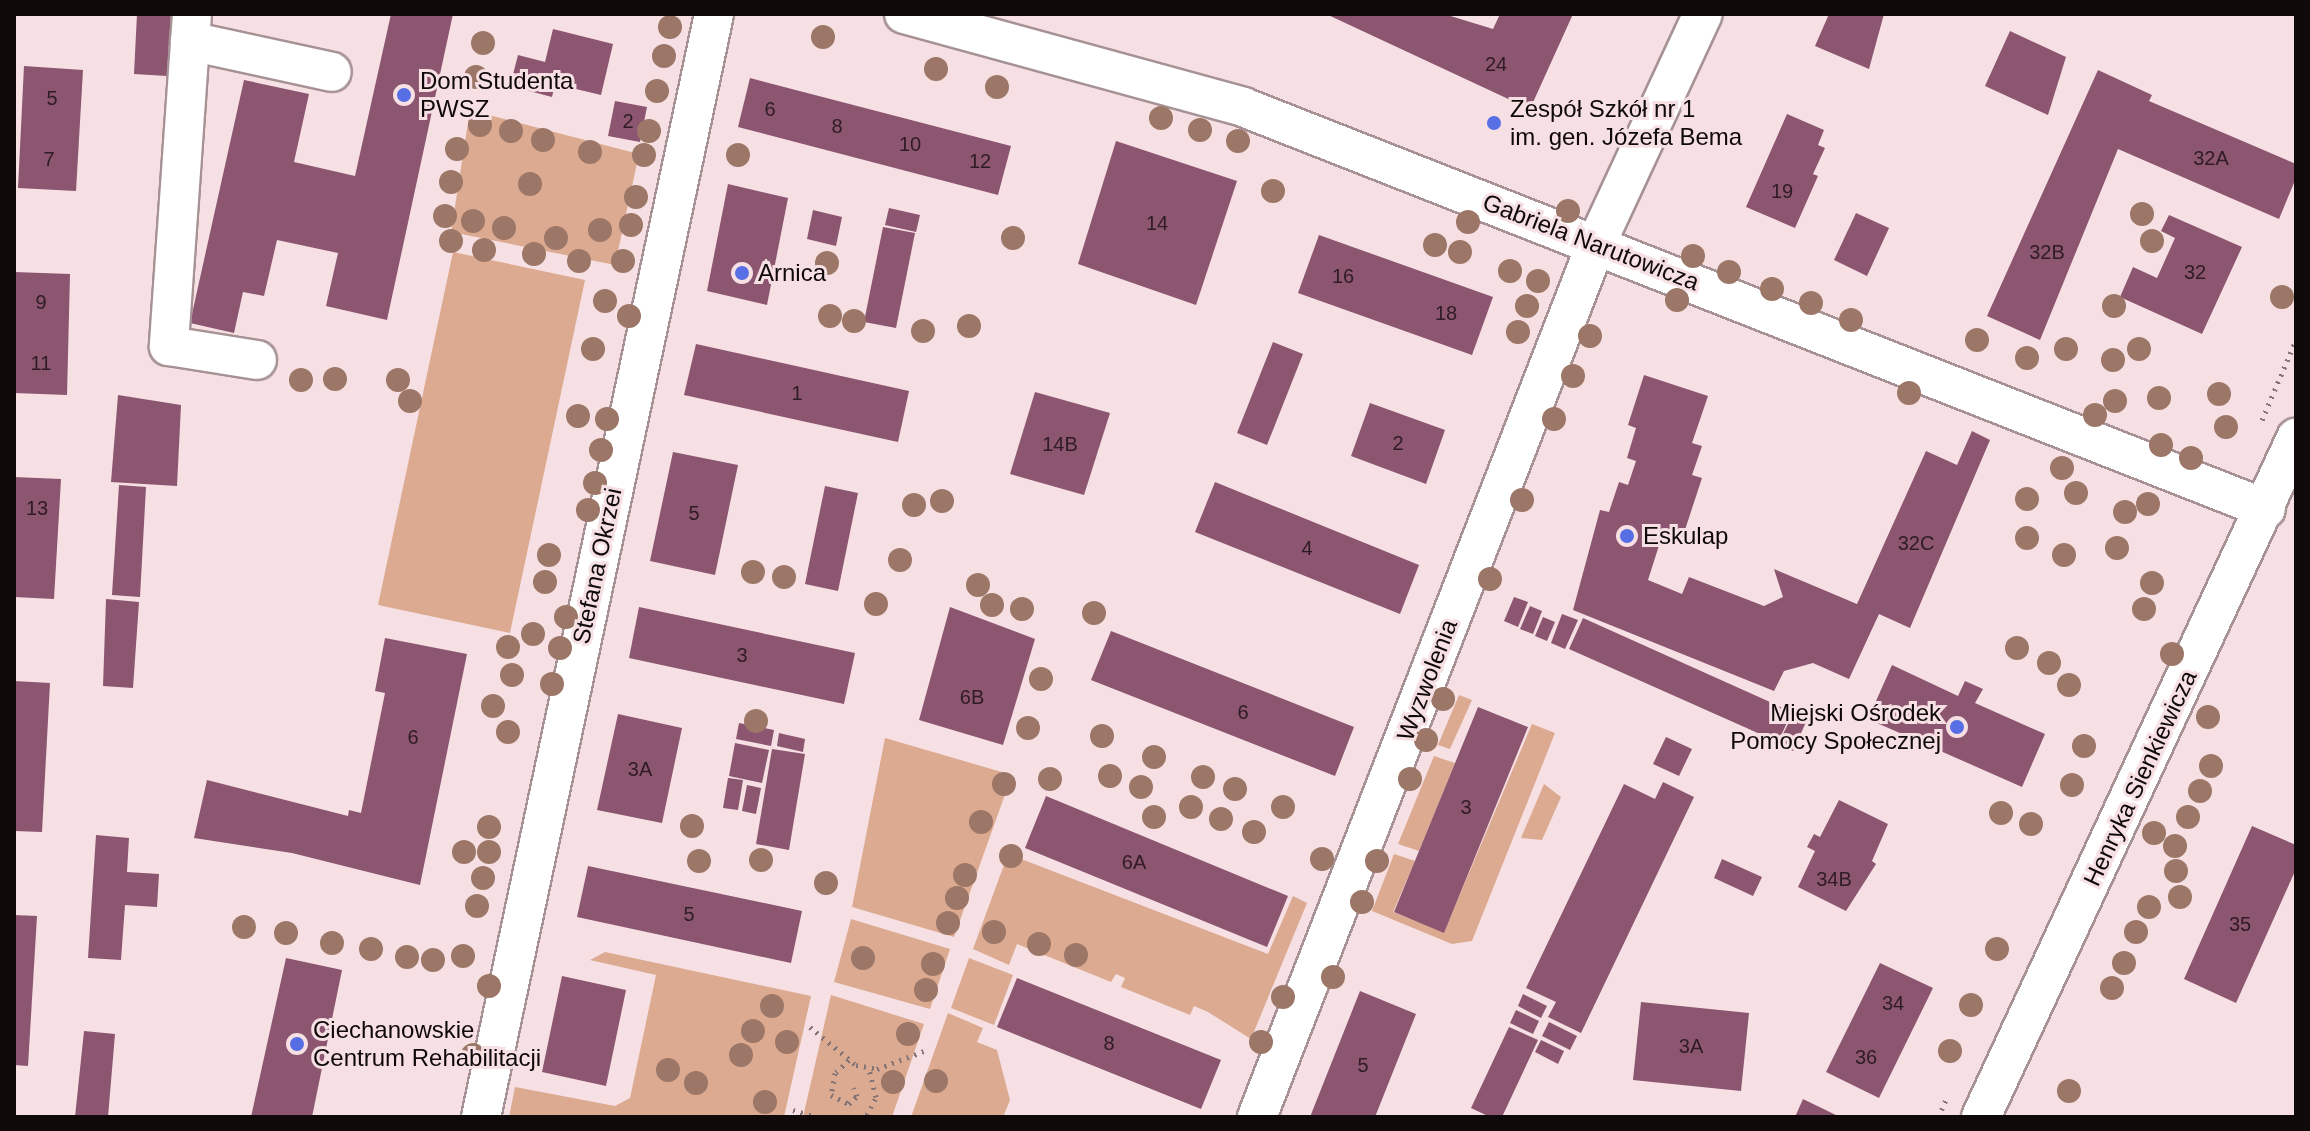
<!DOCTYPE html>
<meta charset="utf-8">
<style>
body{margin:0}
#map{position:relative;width:2310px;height:1131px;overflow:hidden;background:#f6e0e3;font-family:Arial,sans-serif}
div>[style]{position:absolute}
.green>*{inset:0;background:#dcaa91}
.building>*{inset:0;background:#8c5570}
.path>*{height:5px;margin-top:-2.5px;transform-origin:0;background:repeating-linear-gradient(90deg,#837476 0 2px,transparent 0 8px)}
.roads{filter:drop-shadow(2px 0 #a69295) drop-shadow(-2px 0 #a69295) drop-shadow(0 2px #a69295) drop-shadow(0 -2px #a69295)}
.minor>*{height:38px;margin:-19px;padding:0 19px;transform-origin:19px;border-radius:19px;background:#fff}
.trees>*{width:24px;height:24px;margin:-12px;border-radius:50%;background:#9c7666}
.dots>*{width:22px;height:22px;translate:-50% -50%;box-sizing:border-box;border:4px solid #f6e0e3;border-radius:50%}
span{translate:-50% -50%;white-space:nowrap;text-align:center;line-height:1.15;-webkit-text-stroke:6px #f6e0e3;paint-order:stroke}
.number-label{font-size:20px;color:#2f1c24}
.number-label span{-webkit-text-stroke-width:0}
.poi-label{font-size:24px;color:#10090a}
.left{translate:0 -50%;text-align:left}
.right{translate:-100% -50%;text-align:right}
.street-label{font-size:24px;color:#10090a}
.frame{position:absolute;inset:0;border:16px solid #10090a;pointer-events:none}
</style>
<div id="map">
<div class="green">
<i style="clip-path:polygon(470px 110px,639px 154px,615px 265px,451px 232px)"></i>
<i style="clip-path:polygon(453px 252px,585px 280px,510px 633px,378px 605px)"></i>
<i style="clip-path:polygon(1459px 695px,1472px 700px,1450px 749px,1438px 745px)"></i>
<i style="clip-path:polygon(1532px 724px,1555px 733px,1472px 941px,1452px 944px,1372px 911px,1394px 854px,1415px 861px,1393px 912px,1444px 932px)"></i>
<i style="clip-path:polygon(885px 738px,1012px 775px,954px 937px,852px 907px)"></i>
<i style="clip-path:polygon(1434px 756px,1455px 763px,1419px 851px,1398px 844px)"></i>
<i style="clip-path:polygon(1544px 784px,1561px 797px,1542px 840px,1521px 838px)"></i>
<i style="clip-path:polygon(1008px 854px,1268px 954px,1293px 896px,1307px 903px,1251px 1039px,1208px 1012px,1194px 1006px,1190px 1015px,1121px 987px,1125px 978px,1116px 974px,1111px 982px,1017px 944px,1009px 965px,973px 949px)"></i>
<i style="clip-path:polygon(851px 919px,950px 949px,930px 1009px,834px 982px)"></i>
<i style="clip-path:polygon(605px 952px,811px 996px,784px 1117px,509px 1117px,515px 1087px,615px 1106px,630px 1098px,656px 975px,590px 960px)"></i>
<i style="clip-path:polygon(969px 958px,1013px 975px,994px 1025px,951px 1008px)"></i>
<i style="clip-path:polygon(831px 995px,924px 1024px,892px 1117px,803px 1117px)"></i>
<i style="clip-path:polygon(948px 1013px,983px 1028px,977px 1042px,997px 1050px,1010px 1100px,1003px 1117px,911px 1117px)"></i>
</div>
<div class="building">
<i style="clip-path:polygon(137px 14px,171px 14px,167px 76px,134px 74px)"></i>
<i style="clip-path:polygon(391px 14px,453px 14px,387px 320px,326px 306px,338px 253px,277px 240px,264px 296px,243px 292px,234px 333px,190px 323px,244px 80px,309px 94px,294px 162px,355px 176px)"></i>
<i style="clip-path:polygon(1326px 14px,1444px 14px,1493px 29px,1500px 14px,1573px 14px,1530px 109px)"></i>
<i style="clip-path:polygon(1829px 14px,1884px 14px,1869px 69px,1815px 46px)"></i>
<i style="clip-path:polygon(553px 29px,613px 44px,601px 95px,555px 84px,552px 97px,510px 86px,518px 55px,545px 62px)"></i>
<i style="clip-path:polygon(2010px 31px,2066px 57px,2048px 115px,1985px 86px)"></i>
<i style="clip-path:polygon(24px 66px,83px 70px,76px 191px,18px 188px)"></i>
<i style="clip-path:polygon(2098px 70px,2152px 95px,2149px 101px,2296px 164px,2296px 178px,2279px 219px,2118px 149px,2040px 340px,1987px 316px)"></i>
<i style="clip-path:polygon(750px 78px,1011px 146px,998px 195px,738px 127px)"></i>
<i style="clip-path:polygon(615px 101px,647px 107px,640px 142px,608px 136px)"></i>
<i style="clip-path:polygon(1787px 114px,1824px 130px,1818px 145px,1825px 148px,1813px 174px,1818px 176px,1795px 228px,1746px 207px)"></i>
<i style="clip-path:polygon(1116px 141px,1237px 181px,1196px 305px,1078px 264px)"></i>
<i style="clip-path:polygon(728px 184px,788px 198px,767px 305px,707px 291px)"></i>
<i style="clip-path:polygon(889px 208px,920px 215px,916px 232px,885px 225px)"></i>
<i style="clip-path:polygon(813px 210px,842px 217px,836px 246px,807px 239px)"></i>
<i style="clip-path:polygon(1856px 213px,1889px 228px,1867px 276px,1834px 260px)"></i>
<i style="clip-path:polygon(2169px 215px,2242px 247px,2202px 334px,2120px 297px,2133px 267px,2157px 278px,2175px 238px,2161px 231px)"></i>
<i style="clip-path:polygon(883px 227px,915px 233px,896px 328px,864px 322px)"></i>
<i style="clip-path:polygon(1319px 235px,1493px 297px,1472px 355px,1298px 293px)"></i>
<i style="clip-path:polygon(14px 272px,70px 274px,67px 395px,14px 393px)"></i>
<i style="clip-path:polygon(1273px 342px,1303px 354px,1267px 445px,1237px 433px)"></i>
<i style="clip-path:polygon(696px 344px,909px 391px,898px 442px,684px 395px)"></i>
<i style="clip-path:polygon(1644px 375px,1708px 396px,1692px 443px,1702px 446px,1692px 475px,1702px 478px,1682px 539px,1663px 533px,1648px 580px,1682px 594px,1689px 577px,1764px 606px,1783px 597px,1774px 569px,1857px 604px,1926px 451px,1957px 465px,1972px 431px,1990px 440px,1910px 628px,1879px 614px,1849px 679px,1813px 663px,1784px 671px,1774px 691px,1573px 610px,1600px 510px,1609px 512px,1619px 482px,1628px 485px,1636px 461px,1627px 458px,1636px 428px,1628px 425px)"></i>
<i style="clip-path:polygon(1035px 392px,1110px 413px,1084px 495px,1010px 474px)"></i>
<i style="clip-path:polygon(118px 395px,181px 405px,177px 486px,111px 482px)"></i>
<i style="clip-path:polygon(1370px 403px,1445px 430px,1426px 484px,1351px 456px)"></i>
<i style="clip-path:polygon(673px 452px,738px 465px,715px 575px,650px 561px)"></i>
<i style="clip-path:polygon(14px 477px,61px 479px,54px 599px,14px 597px)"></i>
<i style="clip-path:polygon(1215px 482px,1419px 565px,1400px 614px,1195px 532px)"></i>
<i style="clip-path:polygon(119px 485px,146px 487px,140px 597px,112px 595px)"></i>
<i style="clip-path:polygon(825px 486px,858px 493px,838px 591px,805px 584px)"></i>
<i style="clip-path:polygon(1514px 597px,1528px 602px,1518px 627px,1504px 621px)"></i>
<i style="clip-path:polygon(106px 599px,139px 602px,133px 688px,103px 686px)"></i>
<i style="clip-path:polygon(1530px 606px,1542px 611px,1533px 634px,1520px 629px)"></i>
<i style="clip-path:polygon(639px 607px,855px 653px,844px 704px,629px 658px)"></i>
<i style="clip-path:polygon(950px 607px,1035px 639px,1003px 745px,919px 720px)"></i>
<i style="clip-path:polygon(1562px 614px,1578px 620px,1565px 649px,1551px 643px)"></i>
<i style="clip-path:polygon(1543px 617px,1555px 622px,1547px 641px,1535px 636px)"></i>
<i style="clip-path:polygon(1583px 618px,1792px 712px,1778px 742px,1569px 649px)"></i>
<i style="clip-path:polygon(1111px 631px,1354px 727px,1335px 776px,1091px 680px)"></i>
<i style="clip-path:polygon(385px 638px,467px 654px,420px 885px,292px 853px,194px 838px,207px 780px,348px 816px,349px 810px,361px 813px,385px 693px,375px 691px)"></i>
<i style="clip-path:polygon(1892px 665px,1958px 696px,1965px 681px,1983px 689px,1975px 703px,2045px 734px,2022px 787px,1868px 719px)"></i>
<i style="clip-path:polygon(14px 681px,50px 683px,42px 832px,14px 831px)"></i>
<i style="clip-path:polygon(1478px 707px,1528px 727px,1444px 933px,1394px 912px)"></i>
<i style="clip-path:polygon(618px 714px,682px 728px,662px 823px,597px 810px)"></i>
<i style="clip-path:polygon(1792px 716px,1806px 722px,1793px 751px,1778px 744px)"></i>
<i style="clip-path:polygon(739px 723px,774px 730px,771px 746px,736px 739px)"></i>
<i style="clip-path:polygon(779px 733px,805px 739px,803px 752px,777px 746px)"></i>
<i style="clip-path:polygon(1666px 737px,1692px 749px,1679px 776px,1653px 764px)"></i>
<i style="clip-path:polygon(735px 743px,769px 750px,762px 783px,729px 776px)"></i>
<i style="clip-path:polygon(772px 749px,805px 754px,789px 850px,756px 844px)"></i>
<i style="clip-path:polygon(728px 778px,743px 780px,738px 810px,723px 808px)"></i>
<i style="clip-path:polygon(1663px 782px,1694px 797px,1581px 1033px,1548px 1017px,1556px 1002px,1526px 988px,1624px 784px,1655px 799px)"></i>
<i style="clip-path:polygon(747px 785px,761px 788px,756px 814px,742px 811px)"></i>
<i style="clip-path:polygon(1046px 796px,1288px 896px,1267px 947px,1025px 848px)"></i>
<i style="clip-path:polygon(1839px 800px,1888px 824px,1872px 861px,1876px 864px,1846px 911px,1798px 887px,1815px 851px,1807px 847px,1814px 834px,1820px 837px)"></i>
<i style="clip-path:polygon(2252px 826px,2296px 845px,2296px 869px,2236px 1003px,2184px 979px)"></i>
<i style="clip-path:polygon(96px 835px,129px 838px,127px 872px,159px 874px,157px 907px,125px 905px,121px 960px,88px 958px)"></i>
<i style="clip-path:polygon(1722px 859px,1762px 877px,1753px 896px,1714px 878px)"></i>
<i style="clip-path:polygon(588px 866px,802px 911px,791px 963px,577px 917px)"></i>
<i style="clip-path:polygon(14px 915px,37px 916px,28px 1066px,14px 1065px)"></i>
<i style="clip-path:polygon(286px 958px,342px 970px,312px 1117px,251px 1117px)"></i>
<i style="clip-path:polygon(1880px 963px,1933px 988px,1879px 1098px,1826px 1072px)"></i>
<i style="clip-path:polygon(562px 976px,626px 990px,606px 1086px,542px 1072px)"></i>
<i style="clip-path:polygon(1017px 978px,1221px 1060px,1201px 1109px,997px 1027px)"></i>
<i style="clip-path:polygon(1360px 991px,1416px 1014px,1375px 1117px,1310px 1117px)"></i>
<i style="clip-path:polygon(1523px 994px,1547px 1006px,1541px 1018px,1518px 1006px)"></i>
<i style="clip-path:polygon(1641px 1002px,1749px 1013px,1741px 1091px,1633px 1080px)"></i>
<i style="clip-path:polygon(1516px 1010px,1539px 1021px,1533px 1034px,1510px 1023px)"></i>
<i style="clip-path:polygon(1549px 1022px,1577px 1036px,1570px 1050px,1542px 1036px)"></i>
<i style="clip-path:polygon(1509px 1027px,1538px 1040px,1502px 1117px,1490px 1117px,1471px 1108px)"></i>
<i style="clip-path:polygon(84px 1031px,115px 1034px,108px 1117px,75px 1117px)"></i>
<i style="clip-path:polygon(1541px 1040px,1564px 1051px,1558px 1064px,1535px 1052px)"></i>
<i style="clip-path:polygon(1803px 1099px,1840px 1117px,1795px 1117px)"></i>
</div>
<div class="path">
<i style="left:2262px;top:420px;width:87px;rotate:-67deg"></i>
<i style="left:810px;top:1027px;width:60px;rotate:39.6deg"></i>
<i style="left:856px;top:1065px;width:21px;rotate:11deg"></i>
<i style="left:877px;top:1069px;width:50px;rotate:-21deg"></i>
<i style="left:849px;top:1060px;width:19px;rotate:137deg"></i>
<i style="left:835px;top:1073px;width:22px;rotate:100deg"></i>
<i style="left:831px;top:1095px;width:20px;rotate:27deg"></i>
<i style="left:849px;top:1104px;width:11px;rotate:-45deg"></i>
<i style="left:857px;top:1096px;width:9px;rotate:-111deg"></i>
<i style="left:793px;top:1110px;width:24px;rotate:17deg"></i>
<i style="left:867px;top:1115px;width:20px;rotate:-63deg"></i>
<i style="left:876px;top:1097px;width:30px;rotate:-104deg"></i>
<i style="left:862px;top:1117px;width:30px"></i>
<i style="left:1938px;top:1117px;width:19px;rotate:-65deg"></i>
</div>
<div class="roads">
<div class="minor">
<i style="left:192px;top:14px;width:333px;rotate:94deg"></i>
<i style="left:169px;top:346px;width:89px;rotate:9deg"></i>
<i style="left:904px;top:14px;width:352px;rotate:15.3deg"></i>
<i style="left:1243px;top:107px;width:1099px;rotate:21.45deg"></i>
<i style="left:190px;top:41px;width:145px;rotate:12.3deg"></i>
<i style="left:481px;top:1117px;width:1127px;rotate:-78.07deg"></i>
<i style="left:1257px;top:1117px;width:939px;rotate:-68.77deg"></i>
<i style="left:1597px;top:242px;width:251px;rotate:-65.1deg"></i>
<i style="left:1981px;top:1117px;width:749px;rotate:-65.11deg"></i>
</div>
</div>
<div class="trees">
<i style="left:670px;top:27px"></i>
<i style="left:823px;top:37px"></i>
<i style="left:483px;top:43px"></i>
<i style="left:664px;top:56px"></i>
<i style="left:936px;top:69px"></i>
<i style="left:476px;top:77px"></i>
<i style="left:997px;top:87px"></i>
<i style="left:657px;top:91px"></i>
<i style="left:1161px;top:118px"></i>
<i style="left:480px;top:125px"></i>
<i style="left:1200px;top:130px"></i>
<i style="left:511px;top:131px"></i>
<i style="left:649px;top:131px"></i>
<i style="left:543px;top:140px"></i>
<i style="left:1238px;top:141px"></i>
<i style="left:457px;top:149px"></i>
<i style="left:590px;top:152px"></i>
<i style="left:644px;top:155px"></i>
<i style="left:738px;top:155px"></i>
<i style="left:451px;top:182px"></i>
<i style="left:530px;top:184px"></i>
<i style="left:1273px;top:191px"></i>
<i style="left:636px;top:197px"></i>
<i style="left:1568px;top:211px"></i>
<i style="left:2142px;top:214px"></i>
<i style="left:445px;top:216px"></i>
<i style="left:473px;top:221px"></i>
<i style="left:1468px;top:222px"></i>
<i style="left:631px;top:225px"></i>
<i style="left:504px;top:228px"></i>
<i style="left:600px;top:230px"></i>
<i style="left:556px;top:238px"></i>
<i style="left:1013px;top:238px"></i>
<i style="left:451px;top:241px"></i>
<i style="left:2152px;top:241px"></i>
<i style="left:1435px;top:245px"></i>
<i style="left:484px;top:250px"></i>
<i style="left:1460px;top:252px"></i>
<i style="left:534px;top:254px"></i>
<i style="left:1693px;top:256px"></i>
<i style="left:579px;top:261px"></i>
<i style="left:623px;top:261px"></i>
<i style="left:827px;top:263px"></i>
<i style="left:1510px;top:271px"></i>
<i style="left:1729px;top:272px"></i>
<i style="left:1538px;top:281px"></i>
<i style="left:1772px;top:289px"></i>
<i style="left:2282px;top:297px"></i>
<i style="left:1677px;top:300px"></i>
<i style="left:605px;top:301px"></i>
<i style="left:1811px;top:303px"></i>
<i style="left:1527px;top:306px"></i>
<i style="left:2114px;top:306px"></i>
<i style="left:629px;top:316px"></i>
<i style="left:830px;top:316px"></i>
<i style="left:1851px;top:320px"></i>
<i style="left:854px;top:321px"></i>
<i style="left:969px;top:326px"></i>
<i style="left:923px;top:331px"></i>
<i style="left:1518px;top:332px"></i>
<i style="left:1590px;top:336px"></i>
<i style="left:1977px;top:340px"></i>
<i style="left:593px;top:349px"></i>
<i style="left:2066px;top:349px"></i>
<i style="left:2139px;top:349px"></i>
<i style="left:2027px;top:358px"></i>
<i style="left:2113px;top:360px"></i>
<i style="left:1573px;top:376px"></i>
<i style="left:335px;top:379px"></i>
<i style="left:301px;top:380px"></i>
<i style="left:398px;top:380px"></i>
<i style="left:1909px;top:393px"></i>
<i style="left:2219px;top:394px"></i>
<i style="left:2159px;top:398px"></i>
<i style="left:410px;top:401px"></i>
<i style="left:2115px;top:401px"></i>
<i style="left:2095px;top:415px"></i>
<i style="left:578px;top:416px"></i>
<i style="left:607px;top:419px"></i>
<i style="left:1554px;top:419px"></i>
<i style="left:2226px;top:427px"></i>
<i style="left:2161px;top:445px"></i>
<i style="left:601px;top:450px"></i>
<i style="left:2191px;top:458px"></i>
<i style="left:2062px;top:468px"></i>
<i style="left:595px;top:483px"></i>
<i style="left:2076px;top:493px"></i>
<i style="left:2027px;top:499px"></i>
<i style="left:1522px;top:500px"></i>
<i style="left:942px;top:501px"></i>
<i style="left:2148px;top:504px"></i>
<i style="left:914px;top:505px"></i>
<i style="left:588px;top:510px"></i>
<i style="left:2125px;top:512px"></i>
<i style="left:2027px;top:538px"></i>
<i style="left:2117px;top:548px"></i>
<i style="left:549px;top:555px"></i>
<i style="left:2064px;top:555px"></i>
<i style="left:900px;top:560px"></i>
<i style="left:753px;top:572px"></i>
<i style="left:784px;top:577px"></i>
<i style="left:1490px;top:579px"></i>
<i style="left:545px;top:582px"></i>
<i style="left:2152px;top:583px"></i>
<i style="left:978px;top:585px"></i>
<i style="left:876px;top:604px"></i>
<i style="left:992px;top:605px"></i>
<i style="left:1022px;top:609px"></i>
<i style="left:2144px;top:609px"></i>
<i style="left:1094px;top:613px"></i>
<i style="left:566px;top:617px"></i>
<i style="left:533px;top:634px"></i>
<i style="left:508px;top:647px"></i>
<i style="left:560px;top:648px"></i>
<i style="left:2017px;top:648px"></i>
<i style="left:2172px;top:654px"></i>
<i style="left:2049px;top:663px"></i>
<i style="left:512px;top:675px"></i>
<i style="left:1041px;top:679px"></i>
<i style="left:552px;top:684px"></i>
<i style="left:2069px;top:685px"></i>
<i style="left:1443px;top:699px"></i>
<i style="left:493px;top:706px"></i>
<i style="left:2208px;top:717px"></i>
<i style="left:756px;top:721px"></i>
<i style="left:1028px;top:728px"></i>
<i style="left:508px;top:732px"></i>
<i style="left:1102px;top:736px"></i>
<i style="left:1426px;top:740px"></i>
<i style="left:2084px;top:746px"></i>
<i style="left:1154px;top:757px"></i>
<i style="left:2211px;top:766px"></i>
<i style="left:1110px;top:776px"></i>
<i style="left:1203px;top:777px"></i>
<i style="left:1050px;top:779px"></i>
<i style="left:1410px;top:779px"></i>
<i style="left:1004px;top:784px"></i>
<i style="left:2072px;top:785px"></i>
<i style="left:1141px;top:787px"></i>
<i style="left:1235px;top:789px"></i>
<i style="left:2200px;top:791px"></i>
<i style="left:1191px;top:807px"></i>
<i style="left:1283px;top:807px"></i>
<i style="left:2001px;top:813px"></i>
<i style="left:1154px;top:817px"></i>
<i style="left:2188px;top:817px"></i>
<i style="left:1221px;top:819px"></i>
<i style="left:981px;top:822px"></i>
<i style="left:2031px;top:824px"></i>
<i style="left:692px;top:826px"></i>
<i style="left:489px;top:827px"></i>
<i style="left:1254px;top:832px"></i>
<i style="left:2154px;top:833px"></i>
<i style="left:2175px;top:846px"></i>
<i style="left:464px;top:852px"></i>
<i style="left:489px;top:852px"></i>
<i style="left:1011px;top:856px"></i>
<i style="left:1322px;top:859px"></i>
<i style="left:761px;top:860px"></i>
<i style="left:699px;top:861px"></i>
<i style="left:1377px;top:861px"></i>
<i style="left:2176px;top:871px"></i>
<i style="left:965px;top:875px"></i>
<i style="left:483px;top:878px"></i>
<i style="left:826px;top:883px"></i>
<i style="left:2180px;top:897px"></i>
<i style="left:957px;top:898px"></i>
<i style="left:1362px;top:902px"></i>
<i style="left:477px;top:906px"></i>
<i style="left:2149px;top:907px"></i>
<i style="left:948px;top:923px"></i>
<i style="left:244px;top:927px"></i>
<i style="left:994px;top:932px"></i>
<i style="left:2136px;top:932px"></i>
<i style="left:286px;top:933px"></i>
<i style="left:332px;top:943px"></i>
<i style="left:1039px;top:944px"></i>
<i style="left:371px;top:949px"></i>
<i style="left:1997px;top:949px"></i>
<i style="left:1076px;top:955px"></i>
<i style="left:463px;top:956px"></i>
<i style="left:407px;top:957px"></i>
<i style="left:863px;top:958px"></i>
<i style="left:433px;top:960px"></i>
<i style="left:2124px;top:963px"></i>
<i style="left:933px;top:964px"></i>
<i style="left:1333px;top:977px"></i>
<i style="left:489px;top:986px"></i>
<i style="left:2112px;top:988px"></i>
<i style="left:926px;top:990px"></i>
<i style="left:1283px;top:997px"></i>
<i style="left:1971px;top:1005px"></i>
<i style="left:772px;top:1006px"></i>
<i style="left:753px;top:1031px"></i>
<i style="left:908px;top:1034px"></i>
<i style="left:787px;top:1042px"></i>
<i style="left:1261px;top:1042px"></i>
<i style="left:1950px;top:1051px"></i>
<i style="left:473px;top:1055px"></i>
<i style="left:741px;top:1055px"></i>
<i style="left:668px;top:1070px"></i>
<i style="left:936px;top:1081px"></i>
<i style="left:893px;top:1082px"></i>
<i style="left:696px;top:1083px"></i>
<i style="left:2069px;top:1091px"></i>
<i style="left:765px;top:1102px"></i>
</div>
<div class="dots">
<i style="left:404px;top:95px;background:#576ee4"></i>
<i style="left:1494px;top:123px;background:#576ee4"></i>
<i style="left:742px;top:273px;background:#576ee4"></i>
<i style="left:1627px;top:536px;background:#576ee4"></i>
<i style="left:1957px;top:727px;background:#576ee4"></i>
<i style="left:297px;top:1044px;background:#576ee4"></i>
</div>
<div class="number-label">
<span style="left:1496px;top:64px">24</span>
<span style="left:52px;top:98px">5</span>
<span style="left:770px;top:109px">6</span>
<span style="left:628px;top:121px">2</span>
<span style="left:837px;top:126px">8</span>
<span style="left:910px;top:144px">10</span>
<span style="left:2211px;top:158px">32A</span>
<span style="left:49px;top:159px">7</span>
<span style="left:980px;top:161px">12</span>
<span style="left:1782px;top:191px">19</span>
<span style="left:1157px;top:223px">14</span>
<span style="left:2047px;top:252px">32B</span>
<span style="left:2195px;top:272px">32</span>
<span style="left:1343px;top:276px">16</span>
<span style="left:41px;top:302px">9</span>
<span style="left:1446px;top:313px">18</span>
<span style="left:41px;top:363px">11</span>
<span style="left:797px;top:393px">1</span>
<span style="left:1398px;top:443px">2</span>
<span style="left:1060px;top:444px">14B</span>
<span style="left:37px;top:508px">13</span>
<span style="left:694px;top:513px">5</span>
<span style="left:1916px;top:543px">32C</span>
<span style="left:1307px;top:548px">4</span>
<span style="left:742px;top:655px">3</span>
<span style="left:972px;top:697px">6B</span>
<span style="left:1243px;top:712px">6</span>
<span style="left:413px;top:737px">6</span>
<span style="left:640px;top:769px">3A</span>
<span style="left:1466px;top:807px">3</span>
<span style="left:1134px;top:862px">6A</span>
<span style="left:1834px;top:879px">34B</span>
<span style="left:689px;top:914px">5</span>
<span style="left:2240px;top:924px">35</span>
<span style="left:1893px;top:1003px">34</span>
<span style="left:1109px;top:1043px">8</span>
<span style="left:1691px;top:1046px">3A</span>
<span style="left:1866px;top:1057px">36</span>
<span style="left:1363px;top:1065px">5</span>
</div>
<div class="poi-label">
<span class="left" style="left:420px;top:95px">Dom Studenta<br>PWSZ</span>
<span class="left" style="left:1510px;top:123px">Zespół Szkół nr 1<br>im. gen. Józefa Bema</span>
<span class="left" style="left:758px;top:273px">Arnica</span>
<span class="left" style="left:1643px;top:536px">Eskulap</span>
<span class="right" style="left:1941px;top:727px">Miejski Ośrodek<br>Pomocy Społecznej</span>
<span class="left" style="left:313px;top:1044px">Ciechanowskie<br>Centrum Rehabilitacji</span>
</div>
<div class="street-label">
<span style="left:1591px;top:242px;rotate:21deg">Gabriela Narutowicza</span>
<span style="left:597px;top:566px;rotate:-78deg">Stefana Okrzei</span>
<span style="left:1427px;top:680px;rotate:-69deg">Wyzwolenia</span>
<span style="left:2140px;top:778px;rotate:-65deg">Henryka Sienkiewicza</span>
</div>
<div class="frame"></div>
</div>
